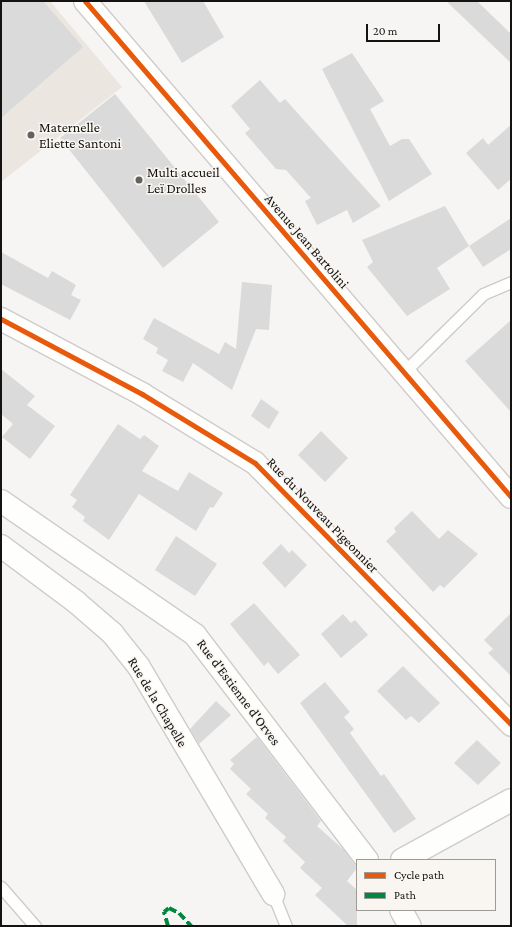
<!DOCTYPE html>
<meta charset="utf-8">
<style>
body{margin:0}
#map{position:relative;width:512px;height:927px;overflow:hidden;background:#f7f5f3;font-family:"Crimson Pro",serif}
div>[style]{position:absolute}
.built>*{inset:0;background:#ebe6e0}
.building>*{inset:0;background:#dadada}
.roads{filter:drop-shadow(1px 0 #ceccca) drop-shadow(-1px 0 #ceccca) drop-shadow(0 1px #ceccca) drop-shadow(0 -1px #ceccca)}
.lane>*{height:11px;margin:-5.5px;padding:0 5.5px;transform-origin:5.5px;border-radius:5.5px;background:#fefefd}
.street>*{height:22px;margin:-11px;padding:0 11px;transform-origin:11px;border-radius:11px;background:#fefefd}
.quiet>*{height:4px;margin-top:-2px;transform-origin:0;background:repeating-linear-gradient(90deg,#00873e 0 8px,transparent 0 12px)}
.cycleway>*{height:5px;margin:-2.5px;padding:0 2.5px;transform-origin:2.5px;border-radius:2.5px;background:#e8590c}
.dots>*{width:11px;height:11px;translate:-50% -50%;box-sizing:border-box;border:2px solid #f9f5f1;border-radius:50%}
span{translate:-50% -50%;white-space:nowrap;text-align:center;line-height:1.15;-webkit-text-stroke:3px #f9f5f1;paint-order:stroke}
.poi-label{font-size:14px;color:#141312}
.left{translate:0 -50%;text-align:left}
.street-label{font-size:14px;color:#141312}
.frame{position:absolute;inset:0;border:2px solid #141312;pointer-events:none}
.legend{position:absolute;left:356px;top:859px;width:140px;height:52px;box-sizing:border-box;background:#f9f5f1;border:1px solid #9d9b98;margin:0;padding:5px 7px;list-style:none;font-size:12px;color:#141312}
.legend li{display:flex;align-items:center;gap:8px;height:20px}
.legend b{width:20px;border:1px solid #9d9b98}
.scale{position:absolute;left:366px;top:24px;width:74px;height:18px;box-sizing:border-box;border:2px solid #141312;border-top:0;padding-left:5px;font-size:12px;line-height:14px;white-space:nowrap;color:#141312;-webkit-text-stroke:3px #f9f5f1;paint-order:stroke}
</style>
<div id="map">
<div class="built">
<i style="clip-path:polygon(1px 1px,50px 1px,122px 87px,1px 182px)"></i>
</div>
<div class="building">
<i style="clip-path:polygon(1px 1px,43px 1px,83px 47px,1px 118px)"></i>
<i style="clip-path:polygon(144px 1px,203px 1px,224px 37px,182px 63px)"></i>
<i style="clip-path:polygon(446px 1px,477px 1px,511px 34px,511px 63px)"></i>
<i style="clip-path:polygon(352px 53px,384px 101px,370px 109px,390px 146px,402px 139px,409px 139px,432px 174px,389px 201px,322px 69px)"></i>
<i style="clip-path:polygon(260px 80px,280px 103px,285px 99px,381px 206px,353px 223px,347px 210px,317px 225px,305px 201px,311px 198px,286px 170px,276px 169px,245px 133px,250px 129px,231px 106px)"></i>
<i style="clip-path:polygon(115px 94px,219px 222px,163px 268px,60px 138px)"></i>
<i style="clip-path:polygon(511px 125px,511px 179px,498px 190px,466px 153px,483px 138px,488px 145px)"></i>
<i style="clip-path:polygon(445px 206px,469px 246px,437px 268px,450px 289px,407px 316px,367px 267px,373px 262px,362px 240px)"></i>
<i style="clip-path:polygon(511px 218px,511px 249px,483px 267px,469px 246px)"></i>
<i style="clip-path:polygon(1px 252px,48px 278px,52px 271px,76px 285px,71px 295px,81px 300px,70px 320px,1px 284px)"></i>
<i style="clip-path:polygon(242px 282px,272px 285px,269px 330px,256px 329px,232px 390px,193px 363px,183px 382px,162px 371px,168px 360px,156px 353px,158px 348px,143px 339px,154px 318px,219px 354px,225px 342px,236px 349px)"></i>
<i style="clip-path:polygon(511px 320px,511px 412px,465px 361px)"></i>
<i style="clip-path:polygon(1px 369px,35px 396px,27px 405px,55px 426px,30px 459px,2px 437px,13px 424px,1px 414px)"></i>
<i style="clip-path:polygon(261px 399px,279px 412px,269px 429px,251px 416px)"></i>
<i style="clip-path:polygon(118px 424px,140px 439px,144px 435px,159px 446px,142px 471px,178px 491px,189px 472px,223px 493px,213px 508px,210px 507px,196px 531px,139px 494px,109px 540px,83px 521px,85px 517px,72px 507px,77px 500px,70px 495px)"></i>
<i style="clip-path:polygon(321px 431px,348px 458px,325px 482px,298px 455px)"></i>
<i style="clip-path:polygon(412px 511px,439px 539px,448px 530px,478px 554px,444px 588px,440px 585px,433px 592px,386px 541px,396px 532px,394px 528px)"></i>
<i style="clip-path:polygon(176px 536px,217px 564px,195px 596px,155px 570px)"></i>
<i style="clip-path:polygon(281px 544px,289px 553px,292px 550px,307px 565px,285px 588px,262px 563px)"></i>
<i style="clip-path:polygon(254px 603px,300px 655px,278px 674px,268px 662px,264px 666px,230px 624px)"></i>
<i style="clip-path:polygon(511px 613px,511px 676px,488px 653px,493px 649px,484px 640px)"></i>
<i style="clip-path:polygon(343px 614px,351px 623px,355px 620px,368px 635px,341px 658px,321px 634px)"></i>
<i style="clip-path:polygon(403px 666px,440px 703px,419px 723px,411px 716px,406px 720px,377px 691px)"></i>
<i style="clip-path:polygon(325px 682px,350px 712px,344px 717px,354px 729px,350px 733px,381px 776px,384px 774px,416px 819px,394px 833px,300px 703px)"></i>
<i style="clip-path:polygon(216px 701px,231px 715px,199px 744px,190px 729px)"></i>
<i style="clip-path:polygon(257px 737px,321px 821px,317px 826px,344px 850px,357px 868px,347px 881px,357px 890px,357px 926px,348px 926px,315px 895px,322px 888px,300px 868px,305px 862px,283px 841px,286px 837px,265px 818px,268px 814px,246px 794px,251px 789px,230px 769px,234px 764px,230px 760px)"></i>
<i style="clip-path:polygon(477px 740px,501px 763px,478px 785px,454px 763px)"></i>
</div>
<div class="roads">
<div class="lane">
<i style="left:404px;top:372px;width:111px;rotate:-44.6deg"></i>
<i style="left:483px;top:294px;width:30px;rotate:-23deg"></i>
<i style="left:1px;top:887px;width:52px;rotate:48.9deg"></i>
<i style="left:273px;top:894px;width:35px;rotate:68deg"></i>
</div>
<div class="street">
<i style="left:85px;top:1px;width:654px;rotate:49.34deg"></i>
<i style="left:1px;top:319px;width:160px;rotate:28deg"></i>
<i style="left:142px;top:394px;width:132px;rotate:31.4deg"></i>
<i style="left:255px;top:463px;width:366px;rotate:45.6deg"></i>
<i style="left:1px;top:501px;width:236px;rotate:34.6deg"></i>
<i style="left:195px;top:635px;width:283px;rotate:52.6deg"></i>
<i style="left:1px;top:546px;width:94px;rotate:36.7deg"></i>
<i style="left:76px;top:602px;width:48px;rotate:40.7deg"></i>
<i style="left:112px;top:633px;width:43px;rotate:51.5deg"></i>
<i style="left:139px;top:667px;width:264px;rotate:59.4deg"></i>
<i style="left:402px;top:860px;width:124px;rotate:-28.8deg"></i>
<i style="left:401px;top:910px;width:18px;rotate:61deg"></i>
</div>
</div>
<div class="quiet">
<i style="left:168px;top:926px;width:15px;rotate:-106deg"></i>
<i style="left:164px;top:912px;width:6px;rotate:-39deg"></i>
<i style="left:169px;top:908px;width:11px;rotate:27deg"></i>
<i style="left:179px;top:913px;width:18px;rotate:47deg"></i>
</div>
<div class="cycleway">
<i style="left:85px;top:1px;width:654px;rotate:49.34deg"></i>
<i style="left:1px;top:319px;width:160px;rotate:28deg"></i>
<i style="left:142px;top:394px;width:132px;rotate:31.4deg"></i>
<i style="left:255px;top:463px;width:366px;rotate:45.6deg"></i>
</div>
<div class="dots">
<i style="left:31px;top:135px;background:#636261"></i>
<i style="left:139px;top:180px;background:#636261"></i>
</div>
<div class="poi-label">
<span class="left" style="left:39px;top:135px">Maternelle<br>Eliette Santoni</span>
<span class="left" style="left:147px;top:180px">Multi accueil<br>Leï Drolles</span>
</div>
<div class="street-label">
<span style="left:307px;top:241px;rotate:49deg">Avenue Jean Bartolini</span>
<span style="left:323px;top:515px;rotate:46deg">Rue du Nouveau Pigeonnier</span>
<span style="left:239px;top:692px;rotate:53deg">Rue d'Estienne d'Orves</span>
<span style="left:158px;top:702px;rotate:59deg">Rue de la Chapelle</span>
</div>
<div class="frame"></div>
<ul class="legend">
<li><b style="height:5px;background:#e8590c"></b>Cycle path</li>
<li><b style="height:5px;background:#00873e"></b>Path</li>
</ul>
<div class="scale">20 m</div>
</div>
